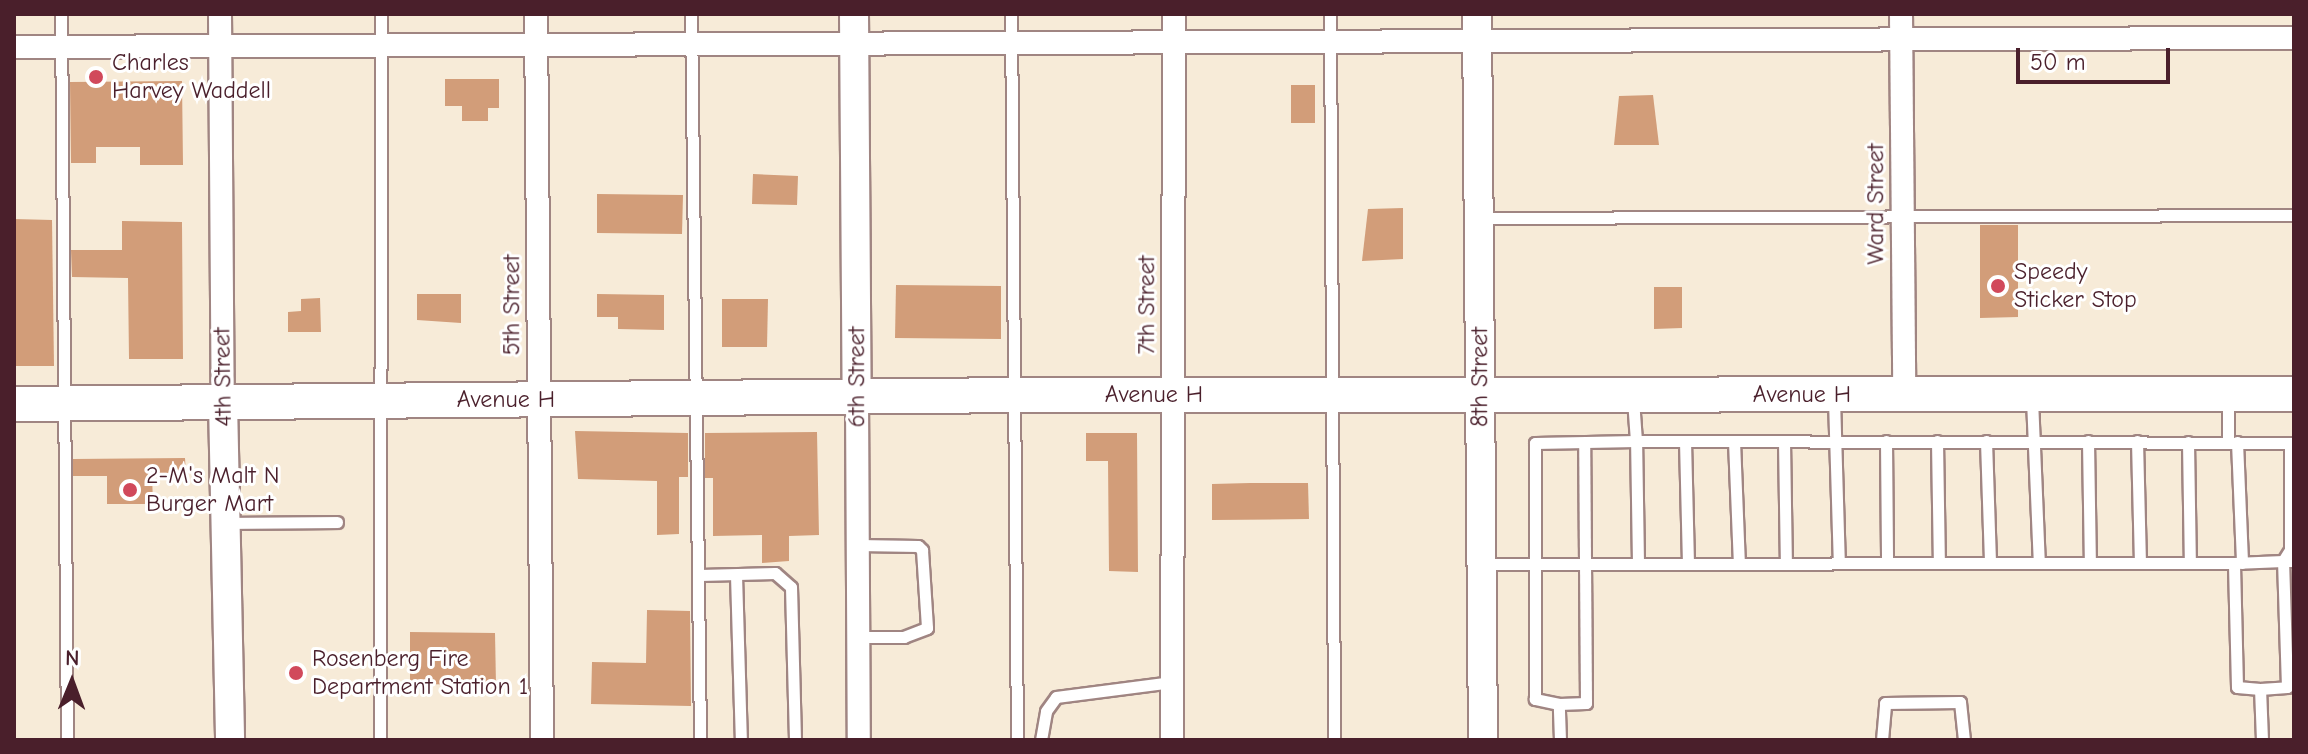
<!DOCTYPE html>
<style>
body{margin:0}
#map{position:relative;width:2308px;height:754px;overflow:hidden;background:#f7ebd8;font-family:"Comic Neue",sans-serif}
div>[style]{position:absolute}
.building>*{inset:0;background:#d29d79}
.roads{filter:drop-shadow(2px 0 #a08582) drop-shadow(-2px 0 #a08582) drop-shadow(0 2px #a08582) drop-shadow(0 -2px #a08582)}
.service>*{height:11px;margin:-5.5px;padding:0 5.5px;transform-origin:5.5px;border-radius:5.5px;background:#fff}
.minor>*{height:22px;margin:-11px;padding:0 11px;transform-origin:11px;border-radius:11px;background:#fff}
.tertiary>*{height:28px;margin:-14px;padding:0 14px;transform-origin:14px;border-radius:14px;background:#fff}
.primary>*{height:34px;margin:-17px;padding:0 17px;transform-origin:17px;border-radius:17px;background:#fff}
.dots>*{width:22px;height:22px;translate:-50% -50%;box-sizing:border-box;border:4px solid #fff;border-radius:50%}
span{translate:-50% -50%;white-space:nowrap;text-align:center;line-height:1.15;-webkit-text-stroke:6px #fff;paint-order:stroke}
.poi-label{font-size:24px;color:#4a1f2b}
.left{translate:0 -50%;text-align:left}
.street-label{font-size:24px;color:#4a1f2b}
.frame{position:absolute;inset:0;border:16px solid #4a1f2b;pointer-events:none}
.north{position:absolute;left:32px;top:642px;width:80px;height:80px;-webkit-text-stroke:6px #fff;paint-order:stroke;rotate:1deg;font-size:22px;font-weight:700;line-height:32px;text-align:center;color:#4a1f2b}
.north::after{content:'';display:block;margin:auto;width:28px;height:36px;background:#4a1f2b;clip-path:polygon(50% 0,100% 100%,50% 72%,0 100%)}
.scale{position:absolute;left:2016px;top:48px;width:154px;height:36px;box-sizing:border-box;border:4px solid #4a1f2b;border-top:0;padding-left:10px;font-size:24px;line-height:28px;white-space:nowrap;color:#4a1f2b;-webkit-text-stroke:6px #fff;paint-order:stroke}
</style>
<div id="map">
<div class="building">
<i style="clip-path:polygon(445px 79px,499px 79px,499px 108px,488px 108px,488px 121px,462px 121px,462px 106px,445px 106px)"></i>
<i style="clip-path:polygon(182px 81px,183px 165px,140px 165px,140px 147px,96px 147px,96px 163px,71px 163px,70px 82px)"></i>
<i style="clip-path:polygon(1291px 85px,1315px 85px,1315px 123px,1291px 123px)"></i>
<i style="clip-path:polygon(1653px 95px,1659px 145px,1614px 145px,1619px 96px)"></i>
<i style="clip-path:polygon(753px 174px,798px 176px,797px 205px,752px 204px)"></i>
<i style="clip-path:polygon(597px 194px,683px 195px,682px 234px,597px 233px)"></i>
<i style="clip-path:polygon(1403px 208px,1403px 259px,1362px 261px,1368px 209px)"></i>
<i style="clip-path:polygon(14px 219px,52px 220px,54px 366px,14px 366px)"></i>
<i style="clip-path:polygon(122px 221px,182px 222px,183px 359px,129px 359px,128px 278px,72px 277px,71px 250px,122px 250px)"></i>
<i style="clip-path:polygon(1980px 225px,2018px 225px,2018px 317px,1980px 318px)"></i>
<i style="clip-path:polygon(896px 285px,1001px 286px,1001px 339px,895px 338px)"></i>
<i style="clip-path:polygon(1654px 287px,1682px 287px,1682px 328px,1654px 329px)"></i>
<i style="clip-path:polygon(417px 294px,461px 294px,461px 323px,417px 320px)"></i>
<i style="clip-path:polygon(597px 294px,664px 295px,664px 330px,618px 329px,618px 317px,597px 317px)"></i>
<i style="clip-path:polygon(320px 298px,321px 332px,288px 332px,288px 312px,301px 311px,301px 299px)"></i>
<i style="clip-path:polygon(722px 299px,768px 299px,767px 347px,722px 347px)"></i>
<i style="clip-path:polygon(575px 431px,688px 433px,688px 477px,679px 477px,679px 534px,657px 535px,657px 481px,578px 479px)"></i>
<i style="clip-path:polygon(817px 432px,819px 535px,789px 536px,789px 561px,762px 563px,762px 535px,713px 536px,713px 478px,705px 478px,705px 433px)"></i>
<i style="clip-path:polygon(1086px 433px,1137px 433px,1138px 572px,1109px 571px,1108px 461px,1086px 461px)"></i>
<i style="clip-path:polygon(185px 458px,186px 474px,152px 474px,153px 504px,107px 504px,107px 476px,73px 476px,73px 459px)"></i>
<i style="clip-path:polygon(1250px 483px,1308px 483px,1309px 519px,1212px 520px,1212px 484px)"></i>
<i style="clip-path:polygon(647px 610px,690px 611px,691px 706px,591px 704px,592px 662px,646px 663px)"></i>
<i style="clip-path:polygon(410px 632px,495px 633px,496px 685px,410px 684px)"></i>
</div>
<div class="roads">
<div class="service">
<i style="left:61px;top:14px;width:726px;rotate:89.53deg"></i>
<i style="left:691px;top:14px;width:726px;rotate:89.29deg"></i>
<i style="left:1011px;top:14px;width:726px;rotate:89.53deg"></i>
<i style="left:1330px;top:14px;width:726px;rotate:89.68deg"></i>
<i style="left:1479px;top:218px;width:815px;rotate:-0.21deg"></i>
<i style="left:1834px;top:399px;width:164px;rotate:88.3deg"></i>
<i style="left:2032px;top:399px;width:164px;rotate:87.6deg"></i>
<i style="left:2228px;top:399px;width:43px;rotate:90deg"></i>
<i style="left:1685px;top:441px;width:122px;rotate:88.6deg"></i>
<i style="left:1734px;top:441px;width:122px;rotate:87.7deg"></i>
<i style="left:1784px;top:441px;width:122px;rotate:89.1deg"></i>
<i style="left:1886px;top:441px;width:122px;rotate:89.5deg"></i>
<i style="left:1937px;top:441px;width:122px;rotate:89.1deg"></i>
<i style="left:1986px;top:441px;width:122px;rotate:88.1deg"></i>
<i style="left:2088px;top:441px;width:122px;rotate:89.1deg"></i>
<i style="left:2137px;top:441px;width:122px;rotate:88.6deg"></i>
<i style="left:2188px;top:442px;width:121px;rotate:89.1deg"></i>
<i style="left:2237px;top:442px;width:121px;rotate:87.6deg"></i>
<i style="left:226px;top:523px;width:111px;rotate:-0.5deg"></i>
<i style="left:858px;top:545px;width:60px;rotate:1deg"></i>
<i style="left:918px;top:546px;width:6px;rotate:45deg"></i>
<i style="left:922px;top:550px;width:78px;rotate:86.3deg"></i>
<i style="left:927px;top:628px;width:25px;rotate:159deg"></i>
<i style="left:904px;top:637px;width:46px;rotate:180deg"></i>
<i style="left:1638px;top:563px;width:122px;rotate:-90.9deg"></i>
<i style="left:1636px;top:441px;width:658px;rotate:0.17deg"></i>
<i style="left:1482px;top:564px;width:752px;rotate:-0.08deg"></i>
<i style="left:700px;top:575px;width:75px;rotate:-1.5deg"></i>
<i style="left:775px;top:573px;width:21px;rotate:41deg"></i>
<i style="left:791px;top:587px;width:153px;rotate:88.5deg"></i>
<i style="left:736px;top:575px;width:165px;rotate:88.3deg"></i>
<i style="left:2260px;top:689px;width:23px;rotate:-175deg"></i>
<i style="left:2237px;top:687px;width:124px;rotate:-91.4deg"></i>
<i style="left:2234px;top:563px;width:49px;rotate:-2.3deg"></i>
<i style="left:2283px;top:561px;width:13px;rotate:-58deg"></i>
<i style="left:2290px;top:550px;width:107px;rotate:-90deg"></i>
<i style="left:1559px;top:704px;width:25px;rotate:-168deg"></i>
<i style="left:1535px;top:699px;width:256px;rotate:-90deg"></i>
<i style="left:1535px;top:443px;width:101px;rotate:-1.1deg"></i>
<i style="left:1636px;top:441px;width:42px;rotate:-94.1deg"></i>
<i style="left:380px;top:740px;width:726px;rotate:-89.92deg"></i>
<i style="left:1041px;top:740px;width:29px;rotate:-80deg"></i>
<i style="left:1046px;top:711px;width:17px;rotate:-54deg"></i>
<i style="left:1056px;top:697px;width:117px;rotate:-7.4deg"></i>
<i style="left:1560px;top:740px;width:36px;rotate:-92deg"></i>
<i style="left:1559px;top:704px;width:27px;rotate:-2deg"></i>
<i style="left:1586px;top:703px;width:260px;rotate:-90.4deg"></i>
<i style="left:1882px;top:740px;width:37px;rotate:-85deg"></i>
<i style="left:1885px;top:703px;width:75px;rotate:-0.8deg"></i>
<i style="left:1960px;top:702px;width:38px;rotate:84deg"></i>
<i style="left:2262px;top:740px;width:51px;rotate:-92.2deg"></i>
<i style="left:2260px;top:689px;width:27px;rotate:-4deg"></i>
<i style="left:2287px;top:687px;width:126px;rotate:-91.8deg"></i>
<i style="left:2283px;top:561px;width:11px"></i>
</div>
<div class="minor">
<i style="left:220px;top:14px;width:388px;rotate:89.6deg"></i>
<i style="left:536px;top:14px;width:726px;rotate:89.53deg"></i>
<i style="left:1901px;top:14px;width:380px;rotate:89.5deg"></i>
<i style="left:14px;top:47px;width:2280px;rotate:-0.23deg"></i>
<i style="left:857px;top:398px;width:342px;rotate:89.7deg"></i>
<i style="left:1172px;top:740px;width:726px;rotate:-89.84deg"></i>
</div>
<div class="tertiary">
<i style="left:854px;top:14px;width:384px;rotate:89.6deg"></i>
<i style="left:1477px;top:14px;width:726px;rotate:89.53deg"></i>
<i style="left:223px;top:402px;width:338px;rotate:88.8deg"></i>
</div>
<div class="primary">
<i style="left:14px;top:404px;width:1002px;rotate:-0.51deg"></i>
<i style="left:1016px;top:395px;width:1278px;rotate:-0.04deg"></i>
</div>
</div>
<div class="dots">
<i style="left:96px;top:77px;background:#d1495b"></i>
<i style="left:1998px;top:286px;background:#d1495b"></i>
<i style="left:130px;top:490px;background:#d1495b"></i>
<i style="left:296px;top:673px;background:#d1495b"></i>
</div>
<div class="poi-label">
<span class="left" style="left:112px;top:77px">Charles<br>Harvey Waddell</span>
<span class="left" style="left:2014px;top:286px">Speedy<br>Sticker Stop</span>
<span class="left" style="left:146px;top:490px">2-M's Malt N<br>Burger Mart</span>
<span class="left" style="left:312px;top:673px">Rosenberg Fire<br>Department Station 1</span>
</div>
<div class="street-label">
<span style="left:1876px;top:204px;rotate:-90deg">Ward Street</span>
<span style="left:512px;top:305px;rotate:-90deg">5th Street</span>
<span style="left:1147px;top:305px;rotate:-90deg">7th Street</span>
<span style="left:223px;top:377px;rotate:-91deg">4th Street</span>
<span style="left:857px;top:377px;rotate:-90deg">6th Street</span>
<span style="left:1480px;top:377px;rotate:-90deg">8th Street</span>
<span style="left:1154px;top:395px">Avenue H</span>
<span style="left:1802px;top:395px">Avenue H</span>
<span style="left:506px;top:400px">Avenue H</span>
</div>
<div class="frame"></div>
<div class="north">N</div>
<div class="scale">50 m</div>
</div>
